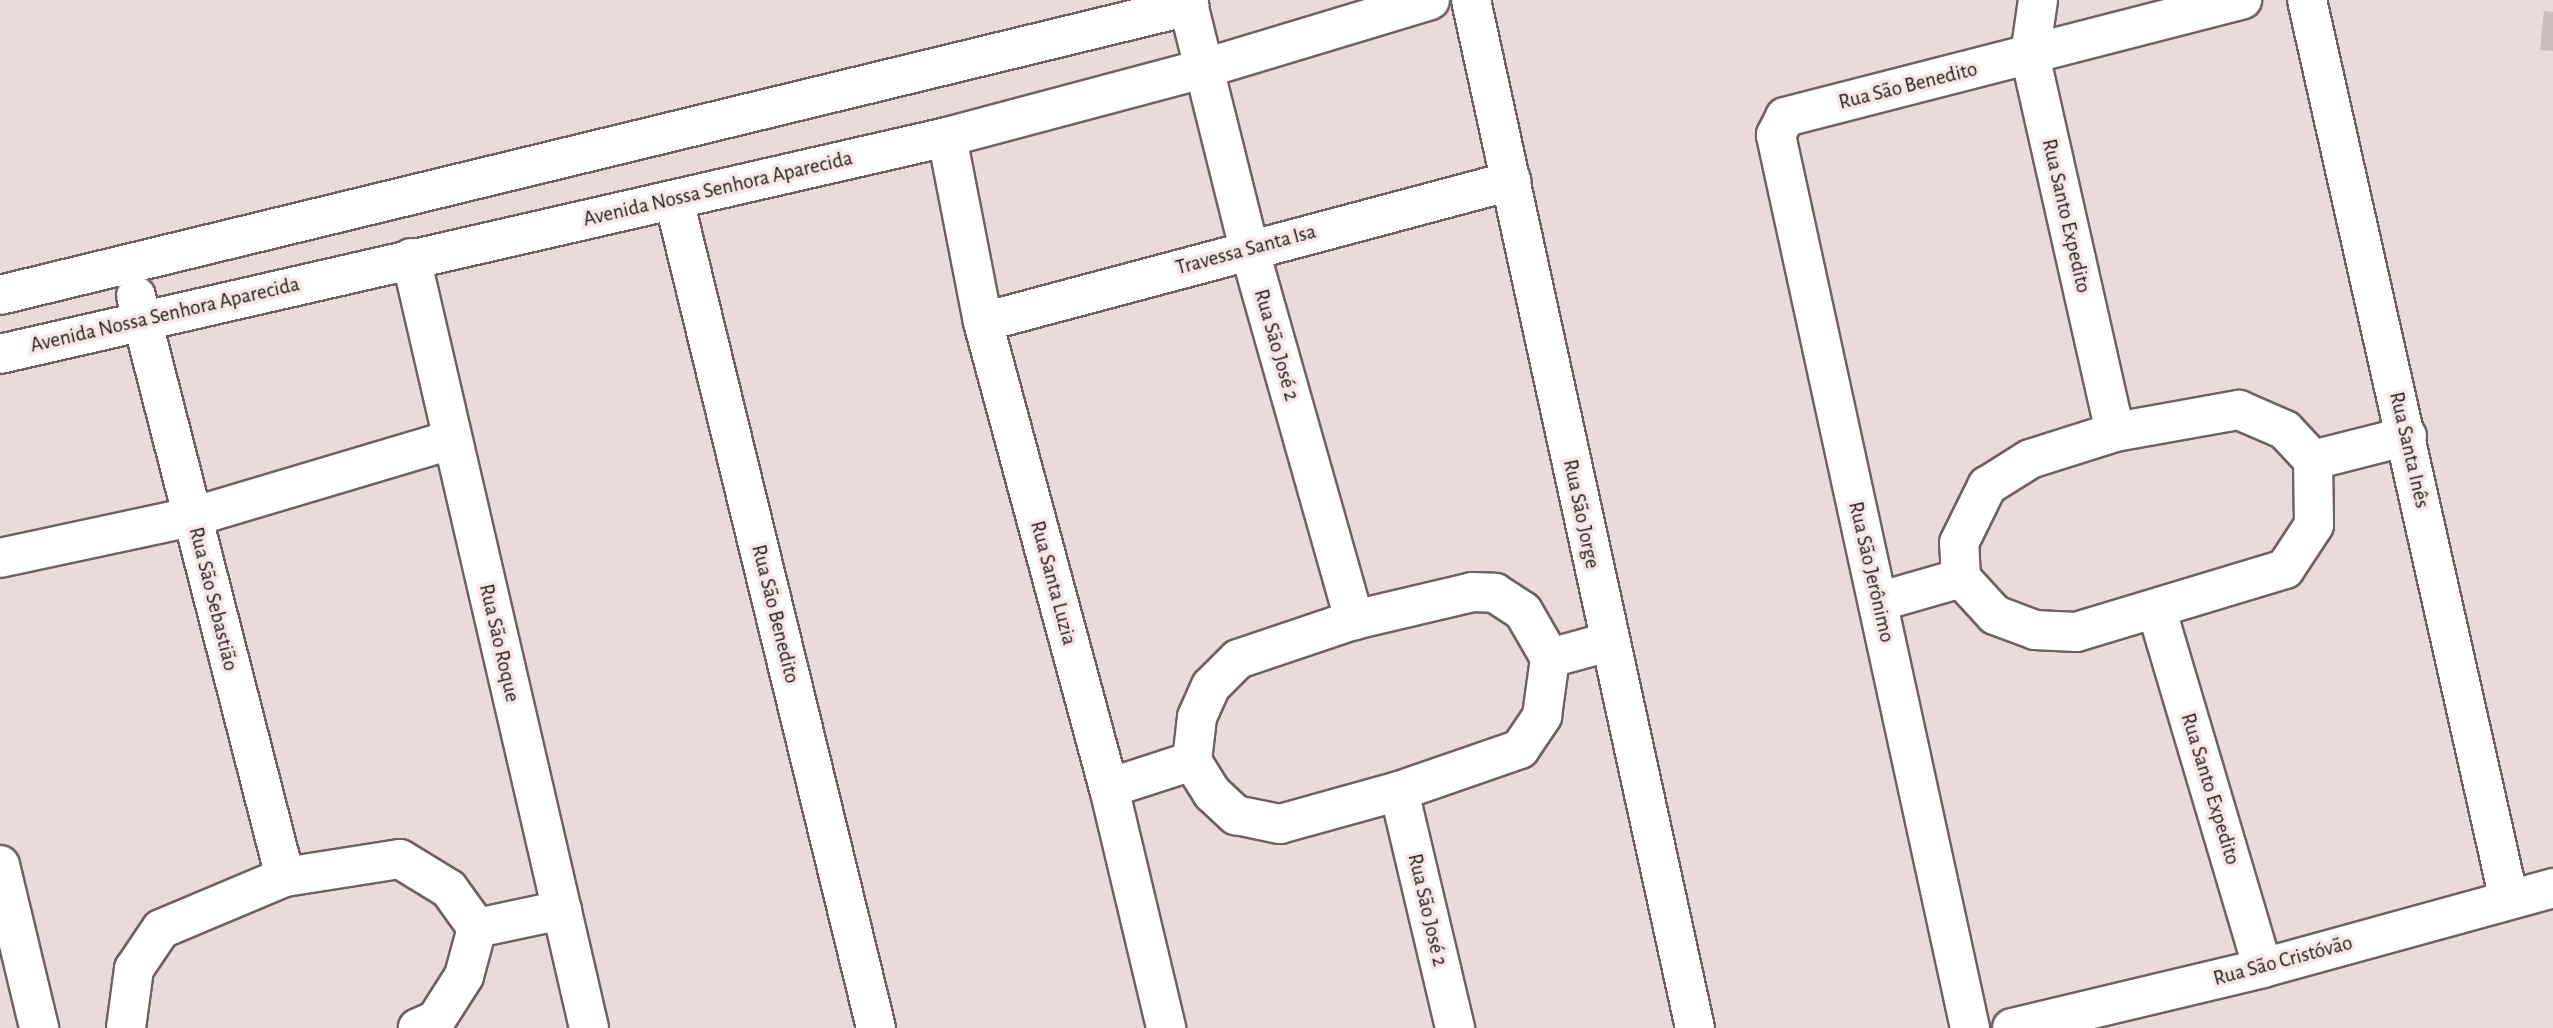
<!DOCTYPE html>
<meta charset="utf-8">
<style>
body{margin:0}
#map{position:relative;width:2553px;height:1028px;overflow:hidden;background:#eadadb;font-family:"Alegreya Sans",sans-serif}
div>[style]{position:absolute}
.building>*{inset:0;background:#cbbbbc}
.roads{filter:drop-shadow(2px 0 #6f6162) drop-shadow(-2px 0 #6f6162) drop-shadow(0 2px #6f6162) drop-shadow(0 -2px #6f6162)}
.minor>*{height:38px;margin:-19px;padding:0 19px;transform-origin:19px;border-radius:19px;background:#fff}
span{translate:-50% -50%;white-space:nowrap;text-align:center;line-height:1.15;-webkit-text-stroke:7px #f7e7e8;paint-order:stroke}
.street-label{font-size:21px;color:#211b1c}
</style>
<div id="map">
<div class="building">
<i style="clip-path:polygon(2544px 11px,2553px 12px,2553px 51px,2540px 50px)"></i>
</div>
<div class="roads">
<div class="minor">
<i style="left:1187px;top:0;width:256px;rotate:76deg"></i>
<i style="left:1249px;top:248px;width:387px;rotate:74.2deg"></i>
<i style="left:1471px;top:0;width:1052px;rotate:77.71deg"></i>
<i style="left:2038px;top:0;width:56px;rotate:98.3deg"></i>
<i style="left:2030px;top:55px;width:386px;rotate:77.3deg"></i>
<i style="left:2307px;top:0;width:922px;rotate:77.35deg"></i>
<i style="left:947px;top:137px;width:188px;rotate:79deg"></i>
<i style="left:983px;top:322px;width:483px;rotate:74.9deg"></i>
<i style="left:1109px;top:788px;width:247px;rotate:76.6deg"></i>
<i style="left:674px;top:200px;width:852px;rotate:76.29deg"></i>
<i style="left:411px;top:258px;width:790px;rotate:76.98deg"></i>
<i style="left:0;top:295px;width:1224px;rotate:-13.66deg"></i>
<i style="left:136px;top:296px;width:600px;rotate:75.62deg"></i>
<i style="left:983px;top:322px;width:547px;rotate:-14.95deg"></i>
<i style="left:0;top:354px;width:972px;rotate:-12.91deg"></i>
<i style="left:947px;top:137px;width:264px;rotate:-14.9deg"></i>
<i style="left:1202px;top:69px;width:238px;rotate:-16.8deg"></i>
<i style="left:2239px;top:410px;width:50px;rotate:23.5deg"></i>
<i style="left:2285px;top:430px;width:41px;rotate:47deg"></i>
<i style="left:2313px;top:460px;width:65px;rotate:89.1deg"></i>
<i style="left:2314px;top:525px;width:53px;rotate:123.4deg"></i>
<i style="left:2285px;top:569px;width:218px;rotate:163.2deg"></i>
<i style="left:2076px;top:632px;width:41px;rotate:-177.2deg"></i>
<i style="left:2035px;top:630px;width:43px;rotate:-159.4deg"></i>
<i style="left:1995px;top:615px;width:50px;rotate:-132.6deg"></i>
<i style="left:1961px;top:578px;width:35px;rotate:-93deg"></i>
<i style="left:1959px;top:543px;width:64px;rotate:-63.8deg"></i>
<i style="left:1987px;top:486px;width:51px;rotate:-32.1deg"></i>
<i style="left:2030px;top:459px;width:89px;rotate:-17.6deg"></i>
<i style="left:2115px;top:432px;width:126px;rotate:-10.1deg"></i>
<i style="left:2313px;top:460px;width:97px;rotate:-14.3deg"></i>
<i style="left:0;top:558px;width:196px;rotate:-12.1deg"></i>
<i style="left:192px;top:517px;width:270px;rotate:-16.6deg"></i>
<i style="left:1878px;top:602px;width:86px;rotate:-16.1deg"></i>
<i style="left:2157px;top:611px;width:372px;rotate:73.5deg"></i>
<i style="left:1192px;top:761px;width:38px;rotate:58deg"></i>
<i style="left:1212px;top:793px;width:33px;rotate:43deg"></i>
<i style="left:1236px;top:815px;width:45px;rotate:11.6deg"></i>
<i style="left:1280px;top:824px;width:123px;rotate:-15.5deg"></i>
<i style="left:1399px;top:791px;width:128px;rotate:-19.1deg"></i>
<i style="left:1520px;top:749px;width:40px;rotate:-56deg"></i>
<i style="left:1542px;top:716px;width:59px;rotate:-82.1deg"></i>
<i style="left:1109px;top:788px;width:87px;rotate:-18deg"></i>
<i style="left:1192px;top:761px;width:44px;rotate:-83.5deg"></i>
<i style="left:1197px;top:717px;width:34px;rotate:-66deg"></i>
<i style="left:1211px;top:686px;width:38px;rotate:-45deg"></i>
<i style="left:1238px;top:659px;width:122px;rotate:-18.6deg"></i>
<i style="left:1354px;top:620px;width:121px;rotate:-13.3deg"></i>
<i style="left:1472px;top:592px;width:23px;rotate:2deg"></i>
<i style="left:1495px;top:593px;width:33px;rotate:33deg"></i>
<i style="left:1523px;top:611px;width:54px;rotate:60.1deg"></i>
<i style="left:1550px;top:658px;width:60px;rotate:-15.4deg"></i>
<i style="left:1399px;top:791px;width:244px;rotate:76.7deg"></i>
<i style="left:0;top:865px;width:168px;rotate:76.5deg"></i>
<i style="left:477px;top:928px;width:87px;rotate:-12deg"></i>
<i style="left:126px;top:1028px;width:60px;rotate:-82.3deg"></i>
<i style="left:134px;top:969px;width:48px;rotate:-56deg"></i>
<i style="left:161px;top:929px;width:134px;rotate:-22.8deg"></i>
<i style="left:285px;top:877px;width:116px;rotate:-8.9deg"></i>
<i style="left:400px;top:859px;width:57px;rotate:31.5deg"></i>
<i style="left:449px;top:889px;width:48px;rotate:54.3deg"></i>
<i style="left:477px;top:928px;width:50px;rotate:105.2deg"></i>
<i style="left:464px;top:976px;width:52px;rotate:122.5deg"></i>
<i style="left:436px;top:1020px;width:20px;rotate:156deg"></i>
<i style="left:1970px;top:1028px;width:914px;rotate:-102.26deg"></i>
<i style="left:1776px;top:135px;width:20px;rotate:-63deg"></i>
<i style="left:1785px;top:117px;width:472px;rotate:-14.4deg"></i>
<i style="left:2012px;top:1028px;width:258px;rotate:-13.4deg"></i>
<i style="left:2263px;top:968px;width:301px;rotate:-15.4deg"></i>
</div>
</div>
<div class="street-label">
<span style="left:1908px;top:86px;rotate:-14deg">Rua São Benedito</span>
<span style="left:718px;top:189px;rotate:-13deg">Avenida Nossa Senhora Aparecida</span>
<span style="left:2066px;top:216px;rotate:77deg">Rua Santo Expedito</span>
<span style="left:1246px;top:250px;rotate:-15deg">Travessa Santa Isa</span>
<span style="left:165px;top:315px;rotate:-13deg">Avenida Nossa Senhora Aparecida</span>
<span style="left:1276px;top:345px;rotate:74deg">Rua São José 2</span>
<span style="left:2409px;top:450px;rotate:77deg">Rua Santa Inês</span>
<span style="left:1581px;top:514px;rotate:78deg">Rua São Jorge</span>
<span style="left:1871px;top:572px;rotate:77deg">Rua São Jerônimo</span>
<span style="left:1053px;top:583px;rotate:75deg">Rua Santa Luzia</span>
<span style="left:213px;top:599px;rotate:76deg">Rua São Sebastião</span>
<span style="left:775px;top:614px;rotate:76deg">Rua São Benedito</span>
<span style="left:499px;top:643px;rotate:77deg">Rua São Roque</span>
<span style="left:2210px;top:789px;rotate:73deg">Rua Santo Expedito</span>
<span style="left:1427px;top:910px;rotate:77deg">Rua São José 2</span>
<span style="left:2283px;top:961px;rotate:-15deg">Rua São Cristóvão</span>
</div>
</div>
